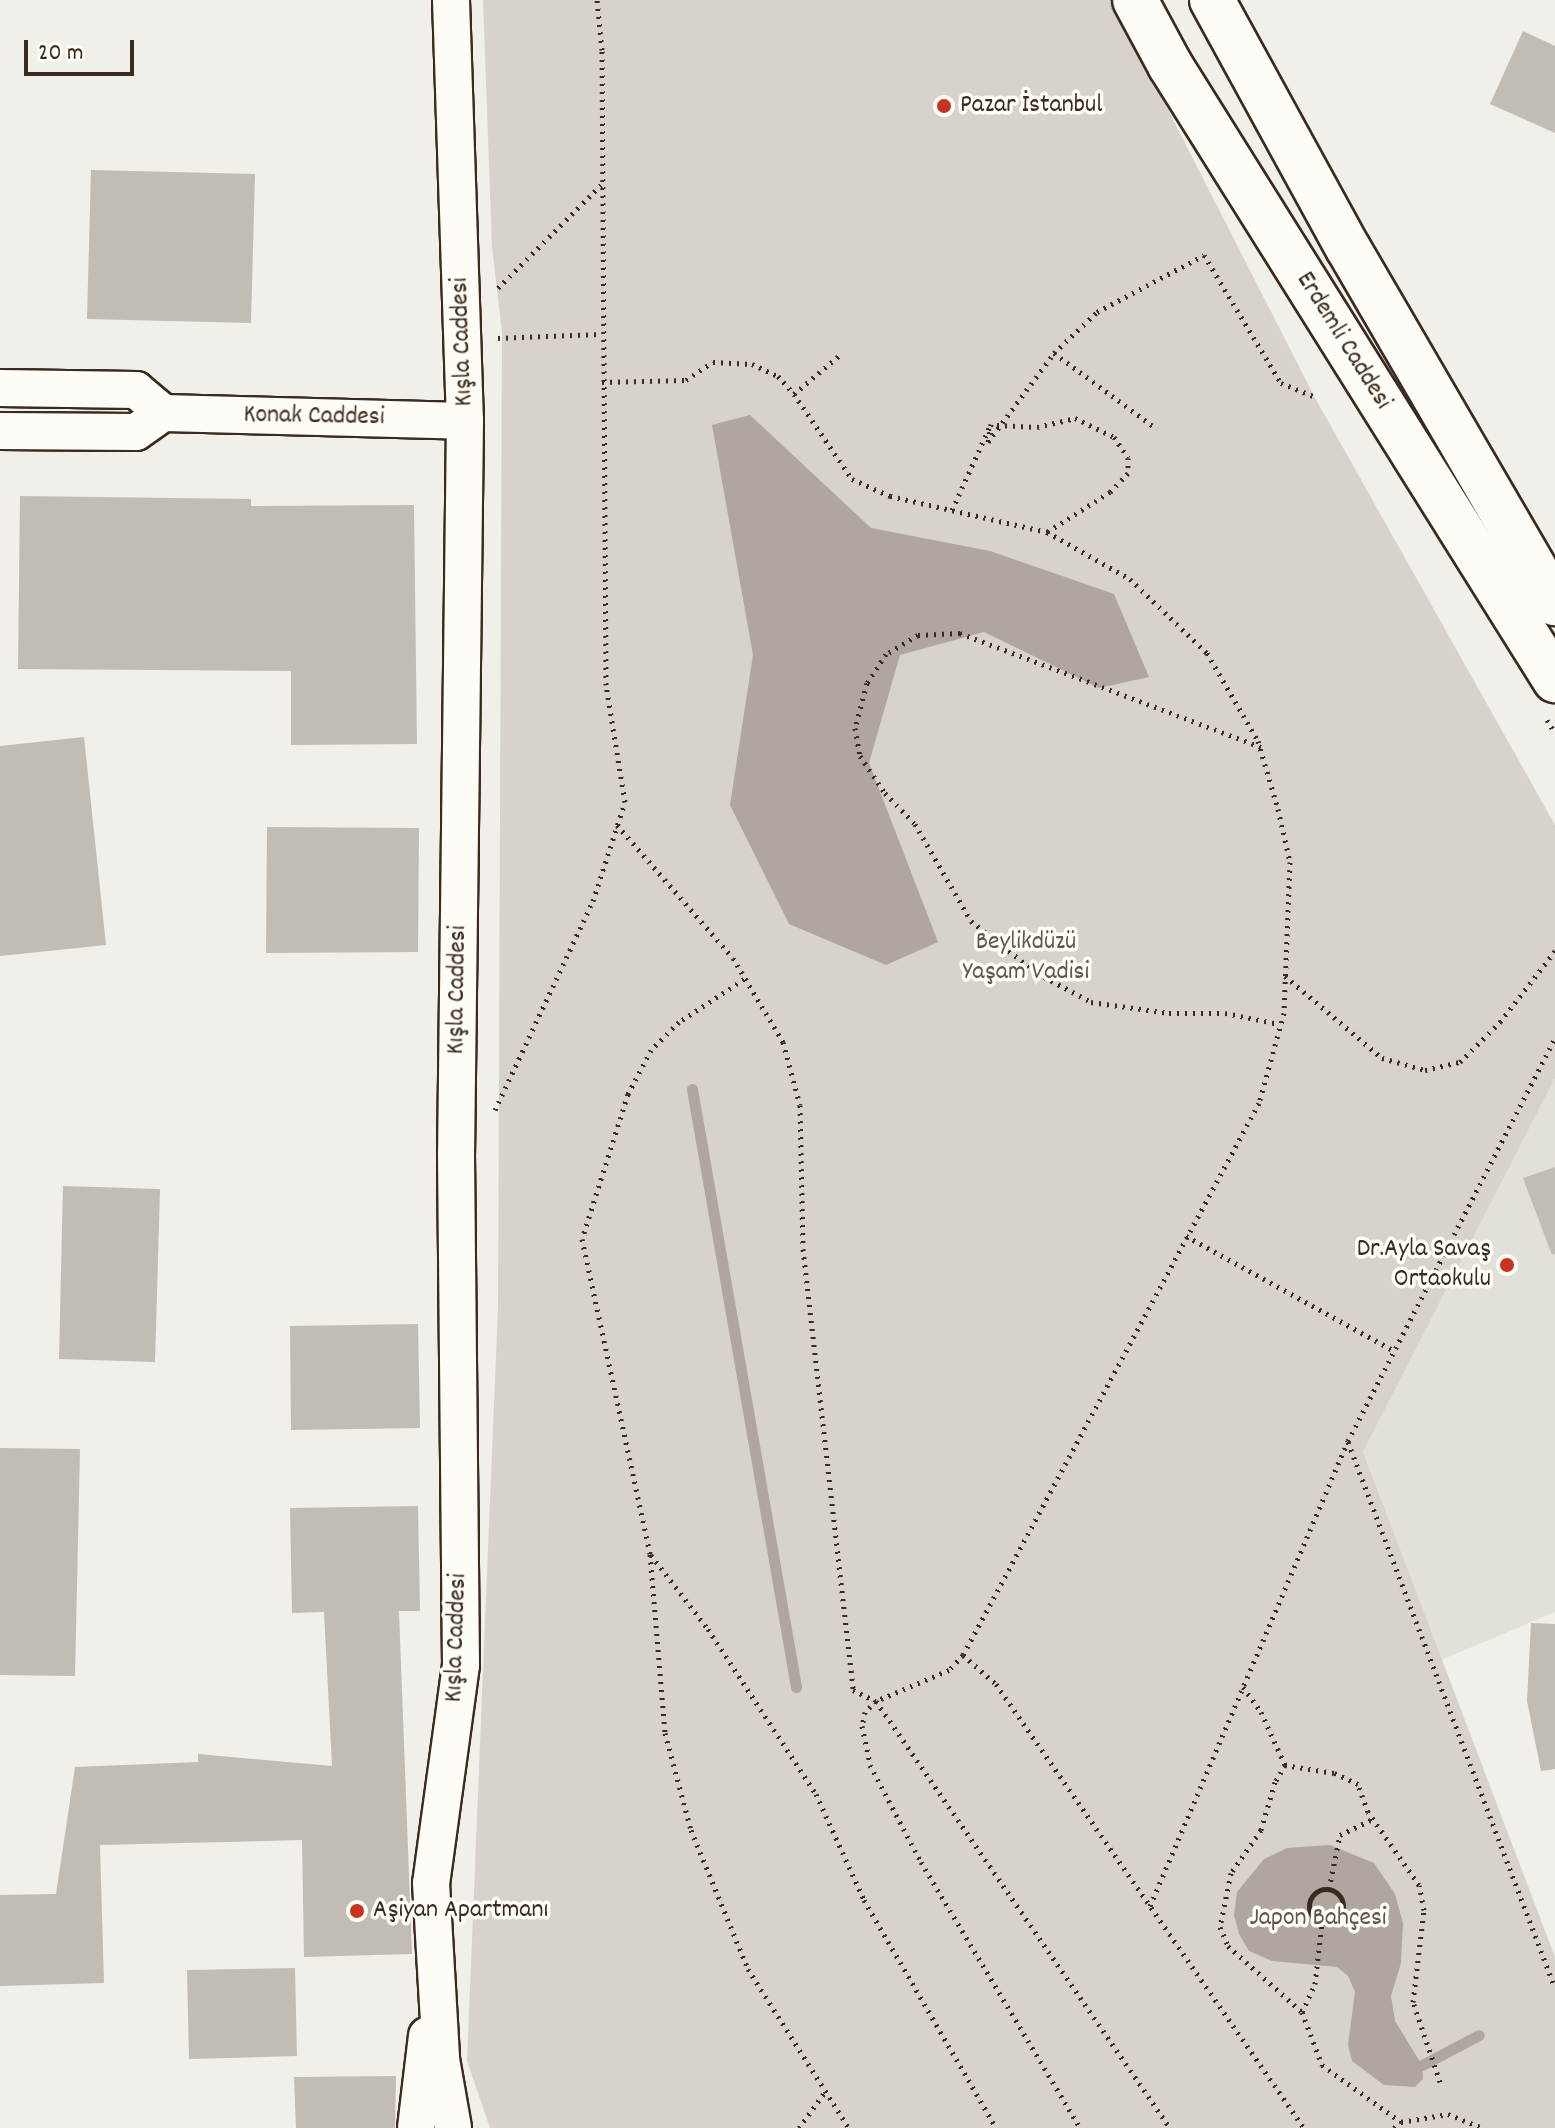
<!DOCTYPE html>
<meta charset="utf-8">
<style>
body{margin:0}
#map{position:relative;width:1555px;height:2128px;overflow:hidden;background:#f1efea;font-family:Dekko,sans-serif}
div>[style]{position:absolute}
.built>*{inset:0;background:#e3e0da}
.green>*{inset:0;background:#d7d2cc}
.water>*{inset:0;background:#aea69f}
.stream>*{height:11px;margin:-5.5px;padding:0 5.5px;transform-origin:5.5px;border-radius:5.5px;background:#aea69f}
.building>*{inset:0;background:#c1bcb4}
.path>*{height:5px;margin-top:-2.5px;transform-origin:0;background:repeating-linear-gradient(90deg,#3b2a1e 0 2px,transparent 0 8px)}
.path>.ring{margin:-2.5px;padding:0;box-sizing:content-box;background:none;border:5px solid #3b2a1e;border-radius:50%}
.roads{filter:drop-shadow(2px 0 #3b2a1e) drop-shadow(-2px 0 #3b2a1e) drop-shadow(0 2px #3b2a1e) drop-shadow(0 -2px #3b2a1e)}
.minor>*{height:36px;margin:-18px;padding:0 18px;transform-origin:18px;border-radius:18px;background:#fdfcf7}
.secondary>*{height:44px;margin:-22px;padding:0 22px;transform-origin:22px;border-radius:22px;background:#fdfcf7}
.dots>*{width:22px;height:22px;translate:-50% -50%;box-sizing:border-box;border:4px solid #fdfcf7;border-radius:50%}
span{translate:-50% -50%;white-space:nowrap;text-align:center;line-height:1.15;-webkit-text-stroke:7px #fdfcf7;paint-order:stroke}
.poi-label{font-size:26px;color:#3b2a1e}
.left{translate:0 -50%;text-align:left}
.right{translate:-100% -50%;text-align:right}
.street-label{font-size:26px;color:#3b2a1e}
.park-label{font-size:26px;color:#62544a}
.scale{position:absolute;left:24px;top:40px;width:110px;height:36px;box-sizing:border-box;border:4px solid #3b2a1e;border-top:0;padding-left:10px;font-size:24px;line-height:28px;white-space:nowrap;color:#3b2a1e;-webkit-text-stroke:6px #fdfcf7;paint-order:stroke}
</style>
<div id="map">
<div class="built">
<i style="clip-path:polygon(1555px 1078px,1555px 1612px,1441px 1660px,1363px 1452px)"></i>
</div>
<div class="green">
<i style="clip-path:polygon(483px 0,1112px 0,1314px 396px,1555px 825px,1555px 1078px,1363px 1452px,1555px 1957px,1555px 2128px,490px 2128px,467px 2061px,498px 1306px,502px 332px,492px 247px)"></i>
</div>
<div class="water">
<i style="clip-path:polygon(750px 415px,871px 528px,990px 551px,1114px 594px,1149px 677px,1099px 688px,984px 632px,900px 655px,869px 763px,938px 942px,886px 965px,789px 924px,730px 805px,753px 655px,712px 425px)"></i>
<i style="clip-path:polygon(1330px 1845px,1374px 1863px,1395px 1894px,1403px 1923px,1401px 1963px,1391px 1996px,1395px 2021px,1422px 2065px,1423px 2079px,1415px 2087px,1384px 2085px,1352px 2061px,1348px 2045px,1355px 1992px,1348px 1976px,1337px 1967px,1272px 1961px,1249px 1951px,1239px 1934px,1234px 1915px,1237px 1892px,1264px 1859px,1287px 1848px)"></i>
</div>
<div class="stream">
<i style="left:692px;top:1089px;width:607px;rotate:80.13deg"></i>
<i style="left:1422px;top:2065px;width:64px;rotate:-27.8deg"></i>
</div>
<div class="building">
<i style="clip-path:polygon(1523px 31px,1555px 46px,1555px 133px,1490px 104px)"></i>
<i style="clip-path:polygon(91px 170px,255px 174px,251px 323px,87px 319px)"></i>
<i style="clip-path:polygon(20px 496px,251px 499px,251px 506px,414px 505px,417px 744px,291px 745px,291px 671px,18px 669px)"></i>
<i style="clip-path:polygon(84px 737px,106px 945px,0 956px,0 746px)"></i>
<i style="clip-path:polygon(267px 827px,419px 828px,418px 952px,266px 953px)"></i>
<i style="clip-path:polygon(1555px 1167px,1555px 1254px,1552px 1255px,1523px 1178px)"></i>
<i style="clip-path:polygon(63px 1186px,160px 1189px,155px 1362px,59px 1359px)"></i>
<i style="clip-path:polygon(418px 1324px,420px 1428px,291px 1430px,290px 1326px)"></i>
<i style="clip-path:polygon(0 1448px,80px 1449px,75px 1676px,0 1675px)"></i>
<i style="clip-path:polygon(418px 1506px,420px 1611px,399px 1611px,412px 1954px,304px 1957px,302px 1840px,100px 1845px,104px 1983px,0 1986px,0 1895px,56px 1894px,75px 1767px,198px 1762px,198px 1754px,332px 1766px,324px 1612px,292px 1613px,290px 1508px)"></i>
<i style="clip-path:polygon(1531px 1623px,1555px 1624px,1555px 1769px,1541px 1771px,1527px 1701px)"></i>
<i style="clip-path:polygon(295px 1968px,297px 2056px,189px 2059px,187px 1970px)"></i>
<i style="clip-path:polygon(396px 2076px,395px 2128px,296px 2128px,294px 2077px)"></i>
</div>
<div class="path">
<i style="left:498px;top:288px;width:146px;rotate:-45deg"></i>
<i style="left:498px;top:338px;width:103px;rotate:-2.2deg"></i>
<i style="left:1054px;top:353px;width:128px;rotate:36.4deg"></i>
<i style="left:602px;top:382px;width:84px;rotate:-1.4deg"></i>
<i style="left:686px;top:380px;width:32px;rotate:-34deg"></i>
<i style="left:713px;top:362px;width:39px;rotate:3deg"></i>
<i style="left:752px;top:364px;width:29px;rotate:25deg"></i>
<i style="left:778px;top:376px;width:24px;rotate:48deg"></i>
<i style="left:794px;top:394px;width:103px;rotate:55.7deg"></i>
<i style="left:852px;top:479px;width:42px;rotate:24.1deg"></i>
<i style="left:890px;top:496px;width:161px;rotate:12.9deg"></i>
<i style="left:1047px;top:532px;width:95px;rotate:29.5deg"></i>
<i style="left:1130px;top:579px;width:107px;rotate:43.9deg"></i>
<i style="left:1207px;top:653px;width:102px;rotate:59.9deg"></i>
<i style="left:1258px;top:741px;width:71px;rotate:73.6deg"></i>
<i style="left:1278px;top:809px;width:54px;rotate:77.2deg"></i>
<i style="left:1290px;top:862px;width:151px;rotate:92.3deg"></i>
<i style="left:1284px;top:1013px;width:93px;rotate:105.5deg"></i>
<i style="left:1259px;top:1103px;width:626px;rotate:118.2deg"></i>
<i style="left:963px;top:1655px;width:21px;rotate:133deg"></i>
<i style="left:949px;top:1670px;width:79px;rotate:157deg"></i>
<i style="left:876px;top:1701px;width:16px;rotate:135deg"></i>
<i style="left:865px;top:1712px;width:14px;rotate:102deg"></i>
<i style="left:862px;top:1726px;width:40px;rotate:78deg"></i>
<i style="left:870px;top:1765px;width:110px;rotate:62.3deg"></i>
<i style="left:921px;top:1862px;width:310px;rotate:59.1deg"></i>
<i style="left:794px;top:394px;width:60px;rotate:-40.3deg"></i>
<i style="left:997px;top:425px;width:40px;rotate:2.9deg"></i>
<i style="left:1037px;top:427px;width:39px;rotate:-13deg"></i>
<i style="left:1075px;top:418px;width:43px;rotate:26deg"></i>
<i style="left:1114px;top:437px;width:25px;rotate:56deg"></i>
<i style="left:1128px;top:458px;width:15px;rotate:90deg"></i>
<i style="left:1128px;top:473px;width:26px;rotate:133deg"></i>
<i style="left:1110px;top:492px;width:75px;rotate:147.6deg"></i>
<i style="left:952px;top:510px;width:94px;rotate:-65.6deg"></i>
<i style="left:991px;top:424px;width:18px;rotate:99deg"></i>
<i style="left:988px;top:442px;width:111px;rotate:-53.4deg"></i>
<i style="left:1054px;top:353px;width:59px;rotate:-43.6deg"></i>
<i style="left:1097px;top:312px;width:121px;rotate:-28deg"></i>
<i style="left:1204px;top:255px;width:149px;rotate:59deg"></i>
<i style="left:1281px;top:383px;width:35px;rotate:22deg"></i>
<i style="left:1547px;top:720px;width:15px;rotate:58deg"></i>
<i style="left:1261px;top:747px;width:322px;rotate:-159.3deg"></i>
<i style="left:960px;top:633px;width:42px;rotate:177.3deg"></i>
<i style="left:918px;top:635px;width:37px;rotate:149deg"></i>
<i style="left:886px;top:654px;width:35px;rotate:123deg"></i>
<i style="left:867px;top:683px;width:47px;rotate:104.9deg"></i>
<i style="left:855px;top:728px;width:28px;rotate:80deg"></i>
<i style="left:860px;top:756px;width:45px;rotate:56deg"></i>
<i style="left:885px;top:793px;width:43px;rotate:45.9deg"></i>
<i style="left:915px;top:824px;width:112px;rotate:60deg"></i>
<i style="left:971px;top:921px;width:84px;rotate:38.2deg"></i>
<i style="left:1037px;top:973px;width:61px;rotate:28.2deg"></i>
<i style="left:1091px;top:1002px;width:79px;rotate:8deg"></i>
<i style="left:1169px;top:1013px;width:56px"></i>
<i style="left:1225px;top:1013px;width:55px;rotate:11.5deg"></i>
<i style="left:617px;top:825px;width:176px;rotate:48.9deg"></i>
<i style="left:733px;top:958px;width:98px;rotate:59.2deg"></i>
<i style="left:783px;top:1042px;width:65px;rotate:74.9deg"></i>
<i style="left:800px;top:1105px;width:144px;rotate:88.8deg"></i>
<i style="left:803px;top:1249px;width:444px;rotate:83.5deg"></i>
<i style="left:853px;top:1690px;width:25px;rotate:26deg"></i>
<i style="left:876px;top:1701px;width:518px;rotate:55.45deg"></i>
<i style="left:1285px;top:976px;width:127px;rotate:40.2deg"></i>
<i style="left:1382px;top:1058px;width:45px;rotate:15.6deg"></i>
<i style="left:1425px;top:1070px;width:36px;rotate:-13deg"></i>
<i style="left:1460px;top:1062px;width:57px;rotate:-45deg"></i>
<i style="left:1500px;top:1022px;width:90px;rotate:-52.2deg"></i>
<i style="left:744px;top:979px;width:78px;rotate:146.5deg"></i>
<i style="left:679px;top:1022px;width:40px;rotate:135deg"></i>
<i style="left:651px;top:1050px;width:50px;rotate:117.6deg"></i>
<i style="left:628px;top:1094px;width:152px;rotate:107.6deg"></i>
<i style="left:582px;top:1239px;width:322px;rotate:77.8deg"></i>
<i style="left:650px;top:1554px;width:180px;rotate:85.2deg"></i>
<i style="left:665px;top:1733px;width:100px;rotate:75deg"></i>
<i style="left:691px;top:1830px;width:150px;rotate:67.7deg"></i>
<i style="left:748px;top:1969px;width:188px;rotate:57.6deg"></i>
<i style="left:495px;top:1110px;width:231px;rotate:-64.9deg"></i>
<i style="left:593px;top:901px;width:104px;rotate:-72.1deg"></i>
<i style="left:625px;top:802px;width:119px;rotate:-99.2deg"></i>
<i style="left:606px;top:685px;width:635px;rotate:-90.36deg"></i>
<i style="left:602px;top:50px;width:50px;rotate:-95.7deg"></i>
<i style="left:1186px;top:1236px;width:238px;rotate:28.9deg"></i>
<i style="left:1348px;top:1442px;width:584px;rotate:69.24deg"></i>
<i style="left:651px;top:1555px;width:93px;rotate:52.4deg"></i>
<i style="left:708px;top:1629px;width:197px;rotate:56.8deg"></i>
<i style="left:816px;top:1794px;width:116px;rotate:65.6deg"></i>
<i style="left:864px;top:1900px;width:263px;rotate:59.9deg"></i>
<i style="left:963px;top:1655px;width:44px;rotate:41.3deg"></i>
<i style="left:996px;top:1684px;width:540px;rotate:55.25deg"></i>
<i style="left:1243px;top:1687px;width:31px;rotate:54deg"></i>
<i style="left:1261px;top:1712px;width:58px;rotate:65.6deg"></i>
<i class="ring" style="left:1309px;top:1889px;width:29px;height:29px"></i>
<i style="left:1329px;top:1889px;width:55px;rotate:-78.5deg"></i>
<i style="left:1340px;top:1835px;width:37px;rotate:-26deg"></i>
<i style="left:1150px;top:1906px;width:505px;rotate:-66.94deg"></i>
<i style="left:1348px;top:1441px;width:452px;rotate:-62.8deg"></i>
<i style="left:1302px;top:2012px;width:31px;rotate:-65deg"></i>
<i style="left:1315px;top:1984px;width:61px;rotate:-83.5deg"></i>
<i style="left:1440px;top:2082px;width:84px;rotate:-108.6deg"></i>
<i style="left:1413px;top:2002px;width:93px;rotate:-83.2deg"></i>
<i style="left:1424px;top:1910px;width:25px;rotate:-101deg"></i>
<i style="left:1419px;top:1885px;width:89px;rotate:-124.9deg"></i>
<i style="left:1368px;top:1812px;width:30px;rotate:-110deg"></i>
<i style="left:1358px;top:1784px;width:26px;rotate:-155deg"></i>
<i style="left:1334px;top:1773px;width:50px;rotate:-170.7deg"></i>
<i style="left:1285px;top:1765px;width:20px;rotate:120deg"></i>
<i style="left:1275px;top:1782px;width:50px;rotate:106.3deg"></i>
<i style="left:1261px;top:1830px;width:52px;rotate:124.9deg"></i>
<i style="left:1231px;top:1873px;width:55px;rotate:101.5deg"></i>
<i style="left:1220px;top:1927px;width:21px;rotate:67deg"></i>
<i style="left:1228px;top:1946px;width:99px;rotate:41.7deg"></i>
<i style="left:1302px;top:2012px;width:57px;rotate:69.3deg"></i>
<i style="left:1322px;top:2065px;width:97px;rotate:35.8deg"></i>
<i style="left:1401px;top:2122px;width:48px;rotate:-9.7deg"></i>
<i style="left:1448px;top:2114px;width:37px;rotate:22deg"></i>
<i style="left:799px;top:2128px;width:44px;rotate:-54.2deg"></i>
<i style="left:1394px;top:2128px;width:9px;rotate:-41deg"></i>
</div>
<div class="roads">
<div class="minor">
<i style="left:451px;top:0;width:421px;rotate:88.1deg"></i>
<i style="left:465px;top:421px;width:733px;rotate:90.7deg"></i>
<i style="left:456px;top:1154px;width:511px;rotate:89.44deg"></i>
<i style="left:461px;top:1665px;width:220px;rotate:97.8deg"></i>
<i style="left:431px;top:1883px;width:176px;rotate:86.7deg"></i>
<i style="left:441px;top:2059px;width:70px;rotate:80.1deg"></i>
<i style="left:0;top:388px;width:136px;rotate:0.8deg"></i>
<i style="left:136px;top:390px;width:35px;rotate:40deg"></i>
<i style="left:0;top:431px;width:136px;rotate:0.4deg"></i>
<i style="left:136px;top:432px;width:33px;rotate:-35deg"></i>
<i style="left:163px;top:413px;width:302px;rotate:1.5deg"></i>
<i style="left:416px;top:2128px;width:93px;rotate:-83.2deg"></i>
</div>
<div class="secondary">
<i style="left:1135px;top:0;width:74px;rotate:61.7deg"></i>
<i style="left:1170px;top:65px;width:726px;rotate:57.95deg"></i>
<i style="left:1212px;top:0;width:283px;rotate:61.3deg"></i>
<i style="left:1348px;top:248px;width:411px;rotate:59.8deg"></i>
</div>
</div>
<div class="dots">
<i style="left:944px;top:106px;background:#c8321e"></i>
<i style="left:1507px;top:1265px;background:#c8321e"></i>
<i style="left:357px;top:1911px;background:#c8321e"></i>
</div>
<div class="poi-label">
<span class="left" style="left:960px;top:106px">Pazar İstanbul</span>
<span class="right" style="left:1491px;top:1265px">Dr.Ayla Savaş<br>Ortaokulu</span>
<span class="left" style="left:373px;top:1911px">Aşiyan Apartmanı</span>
</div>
<div class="street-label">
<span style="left:1343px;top:341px;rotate:58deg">Erdemli Caddesi</span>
<span style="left:463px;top:342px;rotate:-92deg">Kışla Caddesi</span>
<span style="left:314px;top:417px;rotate:1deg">Konak Caddesi</span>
<span style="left:458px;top:990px;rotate:-89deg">Kışla Caddesi</span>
<span style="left:457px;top:1638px;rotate:-88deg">Kışla Caddesi</span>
</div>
<div class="park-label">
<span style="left:1026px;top:958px">Beylikdüzü<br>Yaşam Vadisi</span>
<span style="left:1318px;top:1919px">Japon Bahçesi</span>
</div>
<div class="scale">20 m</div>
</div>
